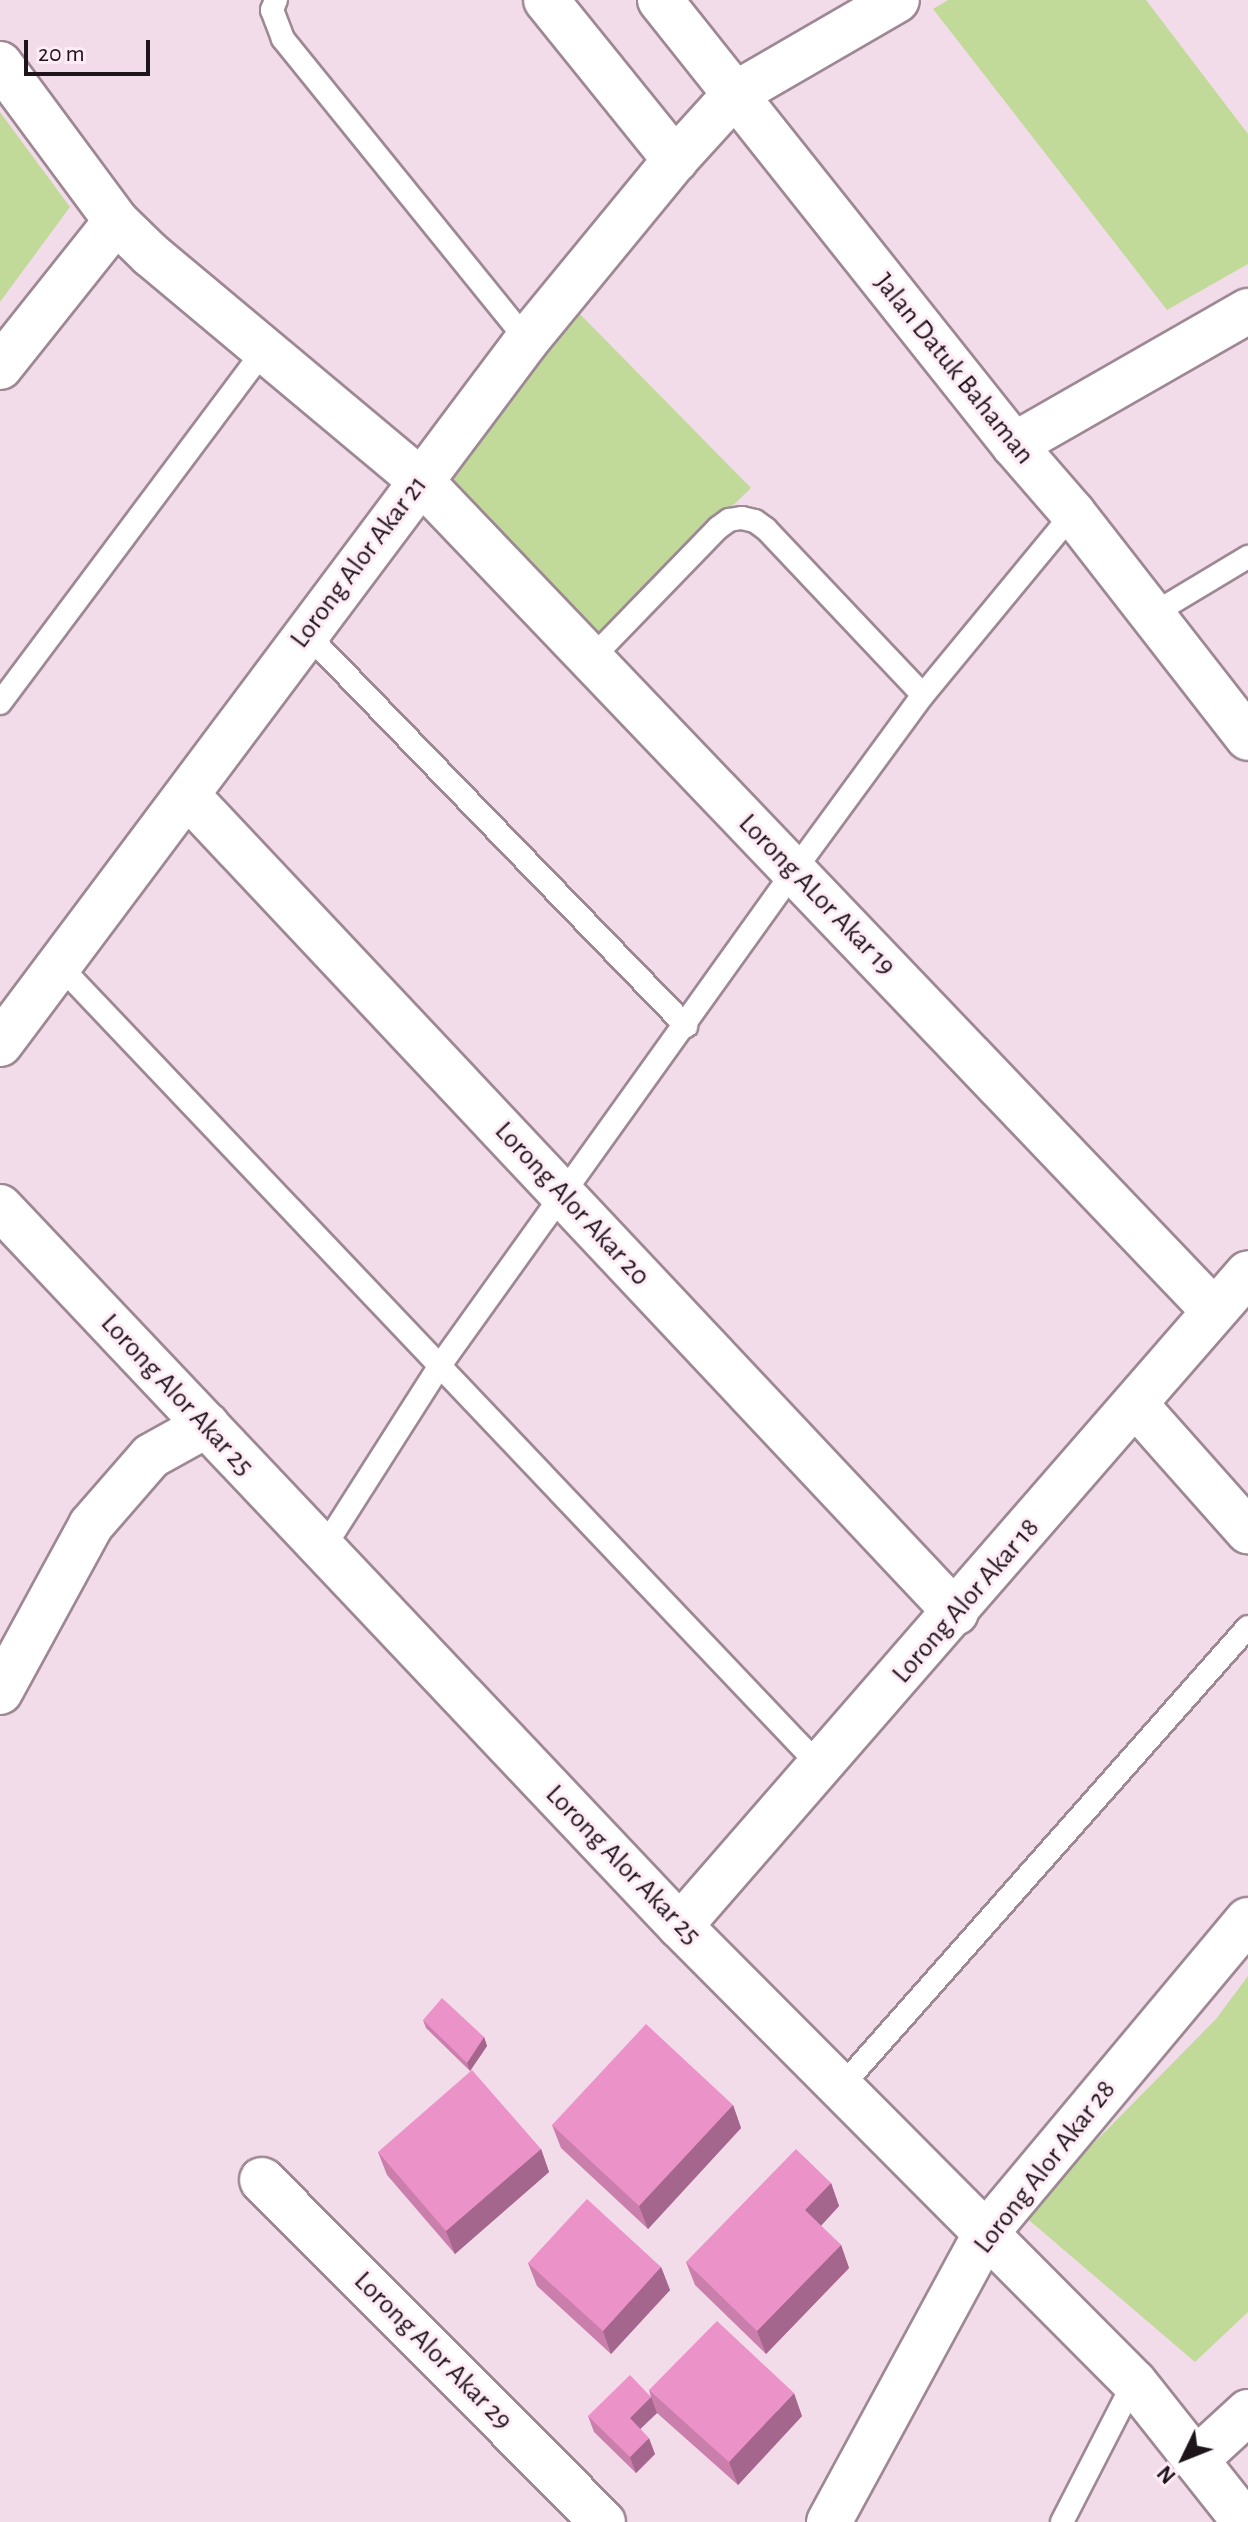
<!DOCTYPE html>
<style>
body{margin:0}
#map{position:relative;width:1248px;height:2522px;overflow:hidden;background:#f3dce9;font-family:"Alegreya Sans",sans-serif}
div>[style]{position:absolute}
.green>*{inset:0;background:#c1da99}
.roads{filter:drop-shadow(2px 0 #9d8894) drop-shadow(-2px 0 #9d8894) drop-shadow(0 2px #9d8894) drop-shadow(0 -2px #9d8894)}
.service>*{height:22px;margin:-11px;padding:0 11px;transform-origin:11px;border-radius:11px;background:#fff}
.minor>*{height:44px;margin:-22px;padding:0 22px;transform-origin:22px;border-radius:22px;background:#fff}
.tertiary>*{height:44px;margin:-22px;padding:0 22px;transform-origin:22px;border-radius:22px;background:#fff}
.wall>*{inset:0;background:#ca7eac}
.shaded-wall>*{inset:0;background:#a4668c}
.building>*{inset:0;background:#eb92c8}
span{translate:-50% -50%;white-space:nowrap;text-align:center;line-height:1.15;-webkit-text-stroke:6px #feebf5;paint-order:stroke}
.street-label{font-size:28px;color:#1d151a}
.north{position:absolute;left:1144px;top:2418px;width:80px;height:80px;-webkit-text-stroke:6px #feebf5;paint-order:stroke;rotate:227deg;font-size:22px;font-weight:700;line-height:32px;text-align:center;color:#1d151a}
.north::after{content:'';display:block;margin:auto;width:28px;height:36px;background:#1d151a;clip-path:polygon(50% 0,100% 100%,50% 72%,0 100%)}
.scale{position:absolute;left:24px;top:40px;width:126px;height:36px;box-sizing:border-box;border:4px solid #1d151a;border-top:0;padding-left:10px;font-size:24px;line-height:28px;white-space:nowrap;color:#1d151a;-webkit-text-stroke:6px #feebf5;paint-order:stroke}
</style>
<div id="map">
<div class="green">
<i style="clip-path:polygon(948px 0,1146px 0,1248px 134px,1248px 264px,1167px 310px,933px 9px)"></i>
<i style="clip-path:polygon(0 112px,70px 207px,0 302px)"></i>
<i style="clip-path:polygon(576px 310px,751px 488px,592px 642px,443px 483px)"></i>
<i style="clip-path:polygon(1248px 1976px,1248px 2312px,1195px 2362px,1023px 2215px,1216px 2019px)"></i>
</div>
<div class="roads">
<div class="service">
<i style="left:276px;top:0;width:11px;rotate:112deg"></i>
<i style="left:272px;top:10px;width:31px;rotate:69deg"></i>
<i style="left:283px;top:39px;width:387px;rotate:51deg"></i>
<i style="left:1153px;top:614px;width:111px;rotate:-31deg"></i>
<i style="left:306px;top:633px;width:547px;rotate:45.96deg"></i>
<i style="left:591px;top:659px;width:182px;rotate:-45.9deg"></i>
<i style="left:718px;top:528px;width:14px;rotate:-36deg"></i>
<i style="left:729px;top:520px;width:13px;rotate:-9deg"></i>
<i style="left:742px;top:518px;width:13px;rotate:13deg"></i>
<i style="left:755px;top:521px;width:14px;rotate:36deg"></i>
<i style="left:766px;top:529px;width:228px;rotate:46.6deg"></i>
<i style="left:0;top:703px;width:444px;rotate:-53.2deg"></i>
<i style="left:58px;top:964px;width:1106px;rotate:46.47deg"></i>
<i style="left:323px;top:1549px;width:219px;rotate:-57.5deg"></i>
<i style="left:441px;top:1364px;width:606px;rotate:-54.4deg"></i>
<i style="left:794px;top:871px;width:218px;rotate:-53.8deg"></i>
<i style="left:923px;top:695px;width:236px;rotate:-50.5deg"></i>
<i style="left:841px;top:2087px;width:614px;rotate:-48.5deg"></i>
<i style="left:1062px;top:2522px;width:157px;rotate:-62.8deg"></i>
</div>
<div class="minor">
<i style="left:546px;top:0;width:206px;rotate:51.1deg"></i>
<i style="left:0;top:64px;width:195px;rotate:53.5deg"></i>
<i style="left:0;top:367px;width:186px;rotate:-51.5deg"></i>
<i style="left:116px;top:221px;width:49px;rotate:44.2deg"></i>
<i style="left:151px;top:255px;width:351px;rotate:39.9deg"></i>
<i style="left:420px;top:480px;width:1149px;rotate:46.3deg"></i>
<i style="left:1014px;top:445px;width:270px;rotate:-29.8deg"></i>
<i style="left:188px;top:796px;width:1121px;rotate:46.77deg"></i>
<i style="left:0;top:1044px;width:879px;rotate:-53.18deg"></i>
<i style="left:527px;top:340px;width:233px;rotate:-50.6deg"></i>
<i style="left:675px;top:160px;width:89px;rotate:-47.7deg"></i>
<i style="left:735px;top:94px;width:187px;rotate:-30.1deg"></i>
<i style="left:0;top:1207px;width:990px;rotate:46.6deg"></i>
<i style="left:680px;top:1926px;width:643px;rotate:45.13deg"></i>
<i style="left:1134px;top:2382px;width:179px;rotate:51.6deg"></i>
<i style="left:1136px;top:1405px;width:169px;rotate:48.4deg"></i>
<i style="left:0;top:1692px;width:190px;rotate:-61.4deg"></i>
<i style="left:91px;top:1525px;width:91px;rotate:-49deg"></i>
<i style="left:151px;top:1456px;width:64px;rotate:-29deg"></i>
<i style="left:680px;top:1926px;width:865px;rotate:-48.98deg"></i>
<i style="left:262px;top:2180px;width:483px;rotate:45.1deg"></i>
<i style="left:1198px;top:2458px;width:68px;rotate:-42.6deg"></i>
<i style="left:829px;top:2522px;width:329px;rotate:-61.5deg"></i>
<i style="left:986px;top:2233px;width:408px;rotate:-50.1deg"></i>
</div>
<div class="tertiary">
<i style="left:660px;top:0;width:569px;rotate:51.5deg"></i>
<i style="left:1014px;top:445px;width:90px;rotate:49.1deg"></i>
<i style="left:1073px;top:513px;width:285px;rotate:52.1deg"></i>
</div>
</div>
<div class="wall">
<i style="clip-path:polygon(423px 2020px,484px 2037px,487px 2046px,470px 2071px,426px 2028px)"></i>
<i style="clip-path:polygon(733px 2105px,741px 2128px,648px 2229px,561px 2148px,552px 2125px)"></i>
<i style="clip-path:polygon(541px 2149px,549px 2172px,455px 2254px,387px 2175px,378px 2152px)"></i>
<i style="clip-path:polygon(831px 2183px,839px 2206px,821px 2226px,841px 2245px,849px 2268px,766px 2354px,695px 2285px,686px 2262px)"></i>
<i style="clip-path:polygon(528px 2263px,661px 2267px,670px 2290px,611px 2354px,537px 2286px)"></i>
<i style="clip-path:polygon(649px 2390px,802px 2416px,738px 2485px,657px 2413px,640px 2429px,655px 2454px,636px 2473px,594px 2432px,588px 2416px,651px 2397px)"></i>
</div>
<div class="shaded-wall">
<i style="clip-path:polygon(484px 2037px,487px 2046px,470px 2071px,467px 2063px)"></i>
<i style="clip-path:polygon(733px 2105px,741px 2128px,648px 2229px,639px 2206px)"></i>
<i style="clip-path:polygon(541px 2149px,549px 2172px,455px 2254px,446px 2231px)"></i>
<i style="clip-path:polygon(831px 2183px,839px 2206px,814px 2233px,805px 2210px)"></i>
<i style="clip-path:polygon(841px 2245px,849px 2268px,766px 2354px,757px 2331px)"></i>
<i style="clip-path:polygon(661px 2267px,670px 2290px,611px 2354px,603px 2331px)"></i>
<i style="clip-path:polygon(794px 2393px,802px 2416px,738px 2485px,729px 2462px)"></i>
<i style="clip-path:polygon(651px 2397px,657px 2413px,635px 2434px,630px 2418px)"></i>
<i style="clip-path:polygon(649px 2438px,655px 2454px,636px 2473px,630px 2457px)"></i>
</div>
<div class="building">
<i style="clip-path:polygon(442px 1998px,484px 2037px,467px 2063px,423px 2020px)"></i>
<i style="clip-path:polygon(646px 2024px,733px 2105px,639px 2206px,552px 2125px)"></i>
<i style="clip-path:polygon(472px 2070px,541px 2149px,446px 2231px,378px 2152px)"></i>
<i style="clip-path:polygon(796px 2149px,831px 2183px,805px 2210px,841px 2245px,757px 2331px,686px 2262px)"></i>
<i style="clip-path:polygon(587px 2199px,661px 2267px,603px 2331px,528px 2263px)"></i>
<i style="clip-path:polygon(717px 2321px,794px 2393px,729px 2462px,649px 2390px)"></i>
<i style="clip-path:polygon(630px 2375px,651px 2397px,630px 2418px,649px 2438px,630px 2457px,588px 2416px)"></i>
</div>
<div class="street-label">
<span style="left:954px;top:369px;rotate:51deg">Jalan Datuk Bahaman</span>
<span style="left:359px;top:562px;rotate:-53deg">Lorong Alor Akar 21</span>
<span style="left:817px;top:895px;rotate:46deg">Lorong ALor Akar 19</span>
<span style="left:572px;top:1204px;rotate:47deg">Lorong Alor Akar 20</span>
<span style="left:177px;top:1395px;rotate:47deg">Lorong Alor Akar 25</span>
<span style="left:966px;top:1601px;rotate:-49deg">Lorong Alor Akar 18</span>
<span style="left:623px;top:1865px;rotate:46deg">Lorong Alor Akar 25</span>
<span style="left:1045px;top:2167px;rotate:-52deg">Lorong Alor Akar 28</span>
<span style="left:433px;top:2351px;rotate:45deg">Lorong Alor Akar 29</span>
</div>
<div class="north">N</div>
<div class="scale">20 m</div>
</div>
